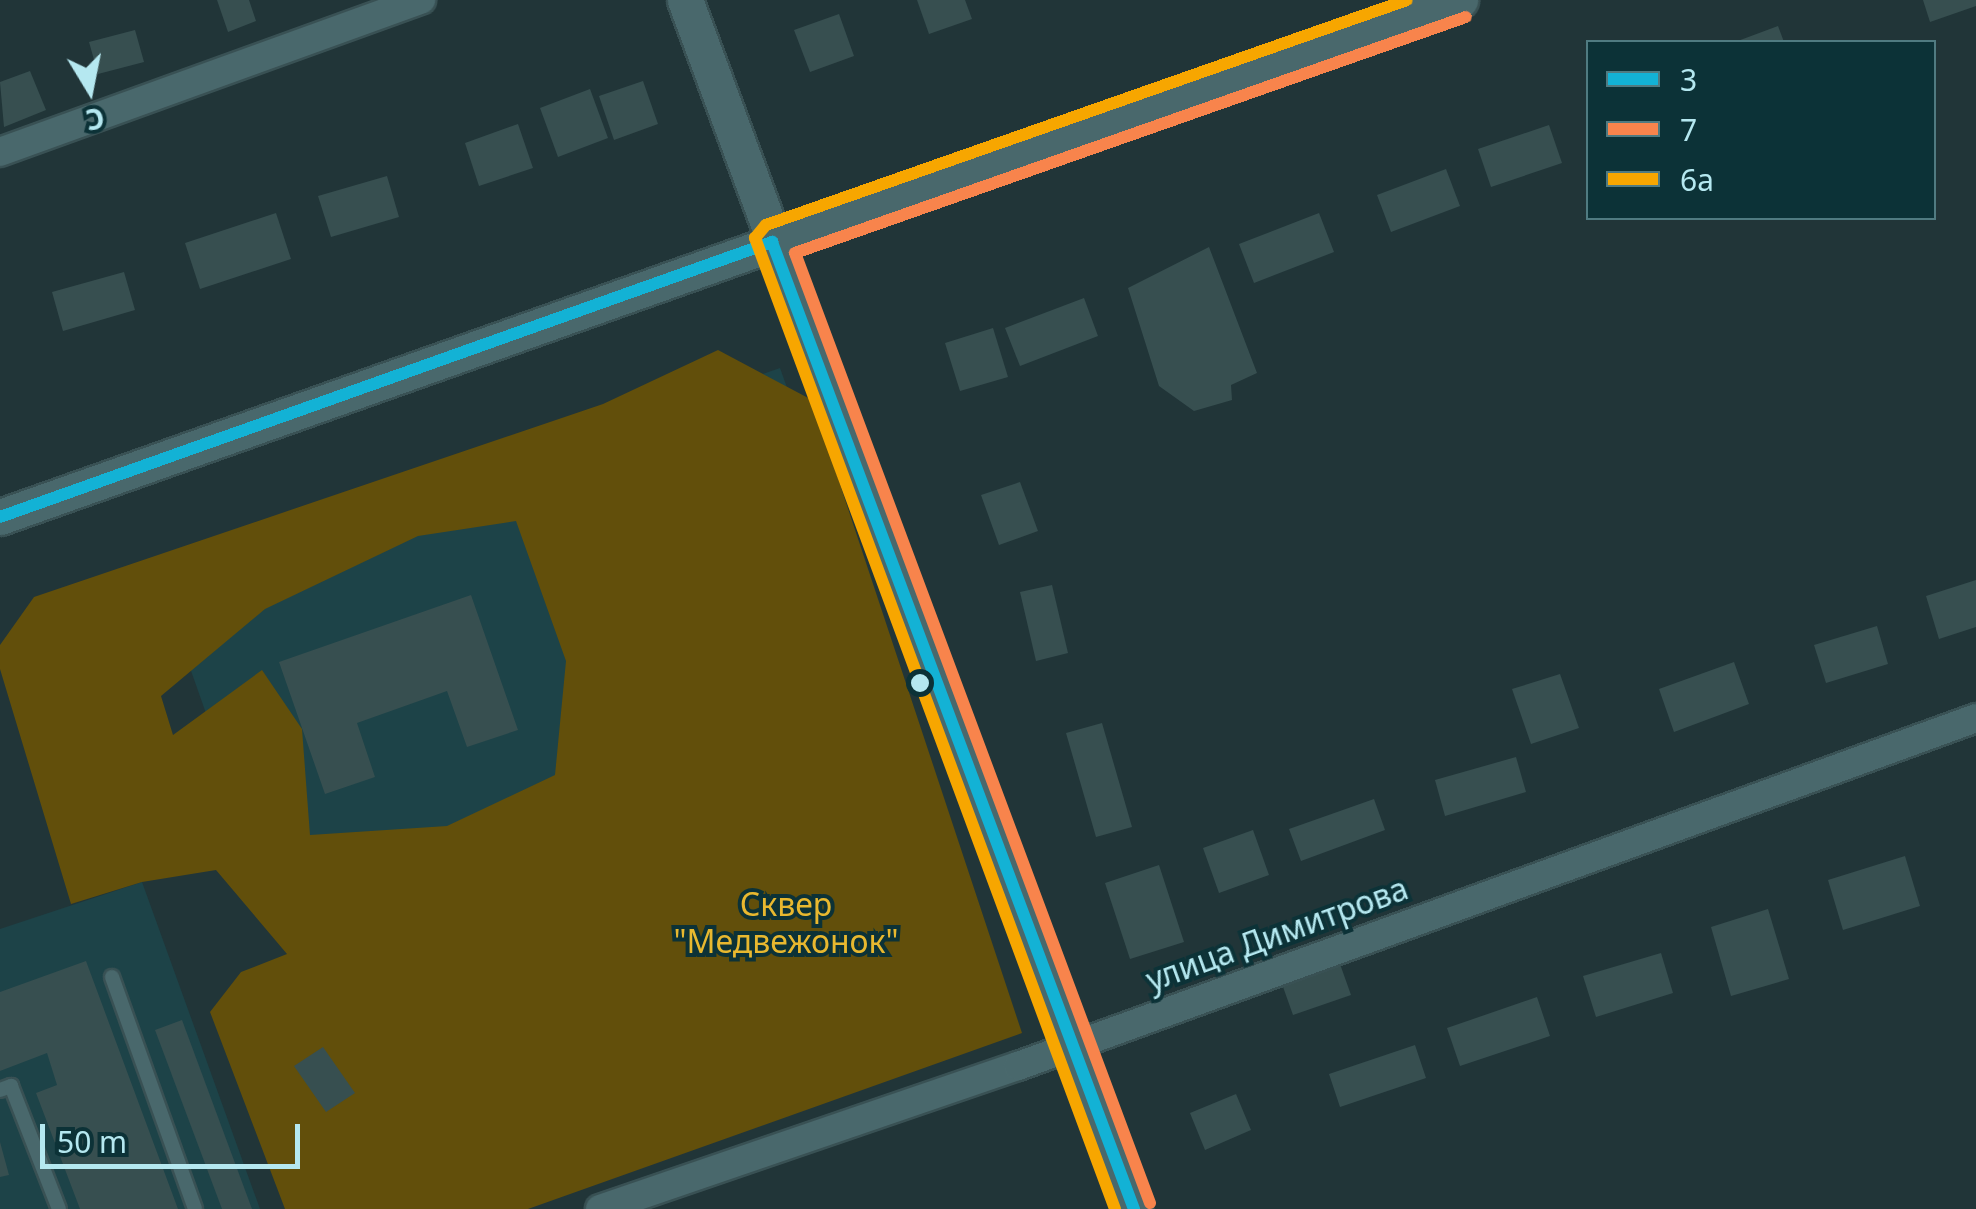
<!DOCTYPE html>
<meta charset="utf-8">
<style>
body{margin:0}
#map{position:relative;width:1976px;height:1209px;overflow:hidden;background:#213538;font-family:"Noto Sans",sans-serif}
div>[style]{position:absolute}
.built>*{inset:0;background:#1d4348}
.green>*{inset:0;background:#624f0b}
.building>*{inset:0;background:#374f50}
.roads{filter:drop-shadow(2px 0 #395154) drop-shadow(-2px 0 #395154) drop-shadow(0 2px #395154) drop-shadow(0 -2px #395154)}
.service>*{height:14px;margin:-7px;padding:0 7px;transform-origin:7px;border-radius:7px;background:#49686c}
.minor>*{height:28px;margin:-14px;padding:0 14px;transform-origin:14px;border-radius:14px;background:#49686c}
.tertiary>*{height:35px;margin:-17.5px;padding:0 17.5px;transform-origin:17.5px;border-radius:17.5px;background:#49686c}
.bus-1>*{height:12px;margin:-6px;padding:0 6px;transform-origin:6px;border-radius:6px;background:#13b2d5}
.bus-2>*{height:12px;margin:-6px;padding:0 6px;transform-origin:6px;border-radius:6px;background:#f8844c}
.bus-3>*{height:12px;margin:-6px;padding:0 6px;transform-origin:6px;border-radius:6px;background:#f7a600}
.dots>*{width:28px;height:28px;translate:-50% -50%;box-sizing:border-box;border:5px solid #0c3237;border-radius:50%}
span{translate:-50% -50%;white-space:nowrap;text-align:center;line-height:1.15;-webkit-text-stroke:8px #0c3237;paint-order:stroke}
.park-label{font-size:32px;color:#e8b82f}
.street-label{font-size:32px;color:#b5e8f0}
.legend{position:absolute;left:1586px;top:40px;width:350px;height:180px;box-sizing:border-box;background:#0c3237;border:2px solid #507b81;margin:0;padding:12px 18px;list-style:none;font-size:30px;color:#b5e8f0}
.legend li{display:flex;align-items:center;gap:20px;height:50px}
.legend b{width:50px;border:2px solid #507b81}
.north{position:absolute;left:40px;top:40px;width:100px;height:100px;-webkit-text-stroke:8px #0c3237;paint-order:stroke;rotate:170deg;font-size:28px;font-weight:700;line-height:40px;text-align:center;color:#b5e8f0}
.north::after{content:'';display:block;margin:auto;width:35px;height:45px;background:#b5e8f0;clip-path:polygon(50% 0,100% 100%,50% 72%,0 100%)}
.scale{position:absolute;left:40px;top:1124px;width:260px;height:45px;box-sizing:border-box;border:5px solid #b5e8f0;border-top:0;padding-left:12px;font-size:30px;line-height:35px;white-space:nowrap;color:#b5e8f0;-webkit-text-stroke:8px #0c3237;paint-order:stroke}
</style>
<div id="map">
<div class="built">
<i style="clip-path:polygon(780px 368px,907px 723px,291px 954px,160px 583px)"></i>
<i style="clip-path:polygon(142px 882px,260px 1209px,0 1209px,0 929px)"></i>
</div>
<div class="green">
<i style="clip-path:polygon(evenodd,718px 350px,812px 400px,1022px 1033px,528px 1209px,285px 1209px,210px 1012px,241px 972px,287px 954px,216px 870px,142px 882px,71px 904px,0 669px,0 645px,34px 597px,603px 404px,718px 350px,516px 521px,566px 661px,555px 775px,447px 826px,310px 835px,302px 729px,262px 670px,173px 735px,161px 696px,265px 609px,418px 536px,516px 521px)"></i>
</div>
<div class="building">
<i style="clip-path:polygon(217px 0,249px 0,256px 21px,228px 32px)"></i>
<i style="clip-path:polygon(917px 0,965px 0,972px 19px,929px 34px)"></i>
<i style="clip-path:polygon(1923px 0,1976px 0,1976px 6px,1930px 22px)"></i>
<i style="clip-path:polygon(839px 14px,854px 56px,810px 72px,794px 30px)"></i>
<i style="clip-path:polygon(1778px 26px,1784px 42px,1735px 42px)"></i>
<i style="clip-path:polygon(135px 30px,144px 62px,98px 74px,89px 42px)"></i>
<i style="clip-path:polygon(30px 71px,46px 110px,4px 127px,0 82px)"></i>
<i style="clip-path:polygon(643px 81px,658px 124px,614px 140px,599px 96px)"></i>
<i style="clip-path:polygon(590px 89px,608px 138px,558px 157px,540px 108px)"></i>
<i style="clip-path:polygon(518px 124px,533px 168px,479px 186px,465px 143px)"></i>
<i style="clip-path:polygon(1549px 125px,1562px 163px,1491px 187px,1478px 149px)"></i>
<i style="clip-path:polygon(1446px 169px,1460px 206px,1391px 232px,1377px 195px)"></i>
<i style="clip-path:polygon(387px 176px,399px 217px,331px 237px,318px 196px)"></i>
<i style="clip-path:polygon(276px 213px,291px 259px,200px 289px,185px 243px)"></i>
<i style="clip-path:polygon(1319px 213px,1334px 252px,1254px 283px,1239px 244px)"></i>
<i style="clip-path:polygon(1209px 247px,1257px 373px,1231px 385px,1232px 400px,1194px 411px,1159px 386px,1128px 288px)"></i>
<i style="clip-path:polygon(124px 272px,135px 310px,63px 331px,52px 292px)"></i>
<i style="clip-path:polygon(1084px 298px,1098px 336px,1020px 366px,1005px 328px)"></i>
<i style="clip-path:polygon(993px 328px,1008px 377px,960px 391px,945px 343px)"></i>
<i style="clip-path:polygon(1020px 482px,1038px 531px,999px 545px,981px 495px)"></i>
<i style="clip-path:polygon(1976px 580px,1976px 627px,1939px 639px,1926px 596px)"></i>
<i style="clip-path:polygon(1052px 585px,1068px 653px,1036px 661px,1020px 592px)"></i>
<i style="clip-path:polygon(471px 595px,518px 730px,467px 747px,447px 691px,357px 723px,375px 777px,325px 794px,279px 662px)"></i>
<i style="clip-path:polygon(1877px 626px,1888px 664px,1826px 683px,1814px 645px)"></i>
<i style="clip-path:polygon(1734px 662px,1749px 704px,1674px 732px,1659px 689px)"></i>
<i style="clip-path:polygon(1560px 674px,1579px 728px,1531px 744px,1512px 689px)"></i>
<i style="clip-path:polygon(1102px 723px,1132px 827px,1096px 837px,1066px 733px)"></i>
<i style="clip-path:polygon(1516px 757px,1526px 792px,1445px 816px,1435px 780px)"></i>
<i style="clip-path:polygon(1374px 799px,1385px 830px,1301px 861px,1289px 829px)"></i>
<i style="clip-path:polygon(1253px 830px,1269px 875px,1219px 893px,1203px 848px)"></i>
<i style="clip-path:polygon(1905px 856px,1920px 906px,1843px 930px,1828px 880px)"></i>
<i style="clip-path:polygon(1159px 865px,1184px 942px,1130px 959px,1105px 883px)"></i>
<i style="clip-path:polygon(1768px 909px,1789px 979px,1731px 996px,1711px 927px)"></i>
<i style="clip-path:polygon(1661px 953px,1673px 993px,1596px 1017px,1583px 976px)"></i>
<i style="clip-path:polygon(86px 961px,178px 1209px,80px 1209px,36px 1093px,57px 1085px,47px 1053px,0 1071px,0 992px)"></i>
<i style="clip-path:polygon(1340px 964px,1351px 995px,1293px 1015px,1282px 984px)"></i>
<i style="clip-path:polygon(1537px 997px,1550px 1036px,1460px 1066px,1447px 1028px)"></i>
<i style="clip-path:polygon(182px 1020px,252px 1209px,222px 1209px,155px 1030px)"></i>
<i style="clip-path:polygon(1415px 1045px,1426px 1078px,1340px 1107px,1329px 1074px)"></i>
<i style="clip-path:polygon(323px 1047px,355px 1093px,326px 1112px,294px 1066px)"></i>
<i style="clip-path:polygon(1236px 1094px,1251px 1130px,1205px 1150px,1190px 1113px)"></i>
<i style="clip-path:polygon(0 1142px,9px 1175px,0 1177px)"></i>
</div>
<div class="roads">
<div class="service">
<i style="left:112px;top:977px;width:246px;rotate:70.3deg"></i>
<i style="left:0;top:1090px;width:12px;rotate:-20deg"></i>
<i style="left:11px;top:1086px;width:132px;rotate:68.7deg"></i>
</div>
<div class="minor">
<i style="left:0;top:152px;width:448px;rotate:-19.9deg"></i>
<i style="left:600px;top:1209px;width:442px;rotate:-18.9deg"></i>
<i style="left:1018px;top:1066px;width:1019px;rotate:-19.96deg"></i>
</div>
<div class="tertiary">
<i style="left:685px;top:0;width:1290px;rotate:69.63deg"></i>
<i style="left:0;top:517px;width:1549px;rotate:-19.5deg"></i>
</div>
</div>
<div class="bus-1">
<i style="left:0;top:517px;width:820px;rotate:-19.61deg"></i>
<i style="left:772px;top:242px;width:1033px;rotate:69.48deg"></i>
</div>
<div class="bus-2">
<i style="left:1150px;top:1203px;width:1014px;rotate:-110.49deg"></i>
<i style="left:795px;top:253px;width:711px;rotate:-19.38deg"></i>
</div>
<div class="bus-3">
<i style="left:1115px;top:1209px;width:1036px;rotate:-110.34deg"></i>
<i style="left:755px;top:238px;width:17px;rotate:-50deg"></i>
<i style="left:766px;top:225px;width:679px;rotate:-19.34deg"></i>
</div>
<div class="dots">
<i style="left:920px;top:683px;background:#b5e8f0"></i>
</div>
<div class="park-label">
<span style="left:786px;top:923px">Сквер<br>"Медвежонок"</span>
</div>
<div class="street-label">
<span style="left:1277px;top:934px;rotate:-20deg">улица Димитрова</span>
</div>
<ul class="legend">
<li><b style="height:12px;background:#13b2d5"></b>3</li>
<li><b style="height:12px;background:#f8844c"></b>7</li>
<li><b style="height:12px;background:#f7a600"></b>6а</li>
</ul>
<div class="north">С</div>
<div class="scale">50 m</div>
</div>
